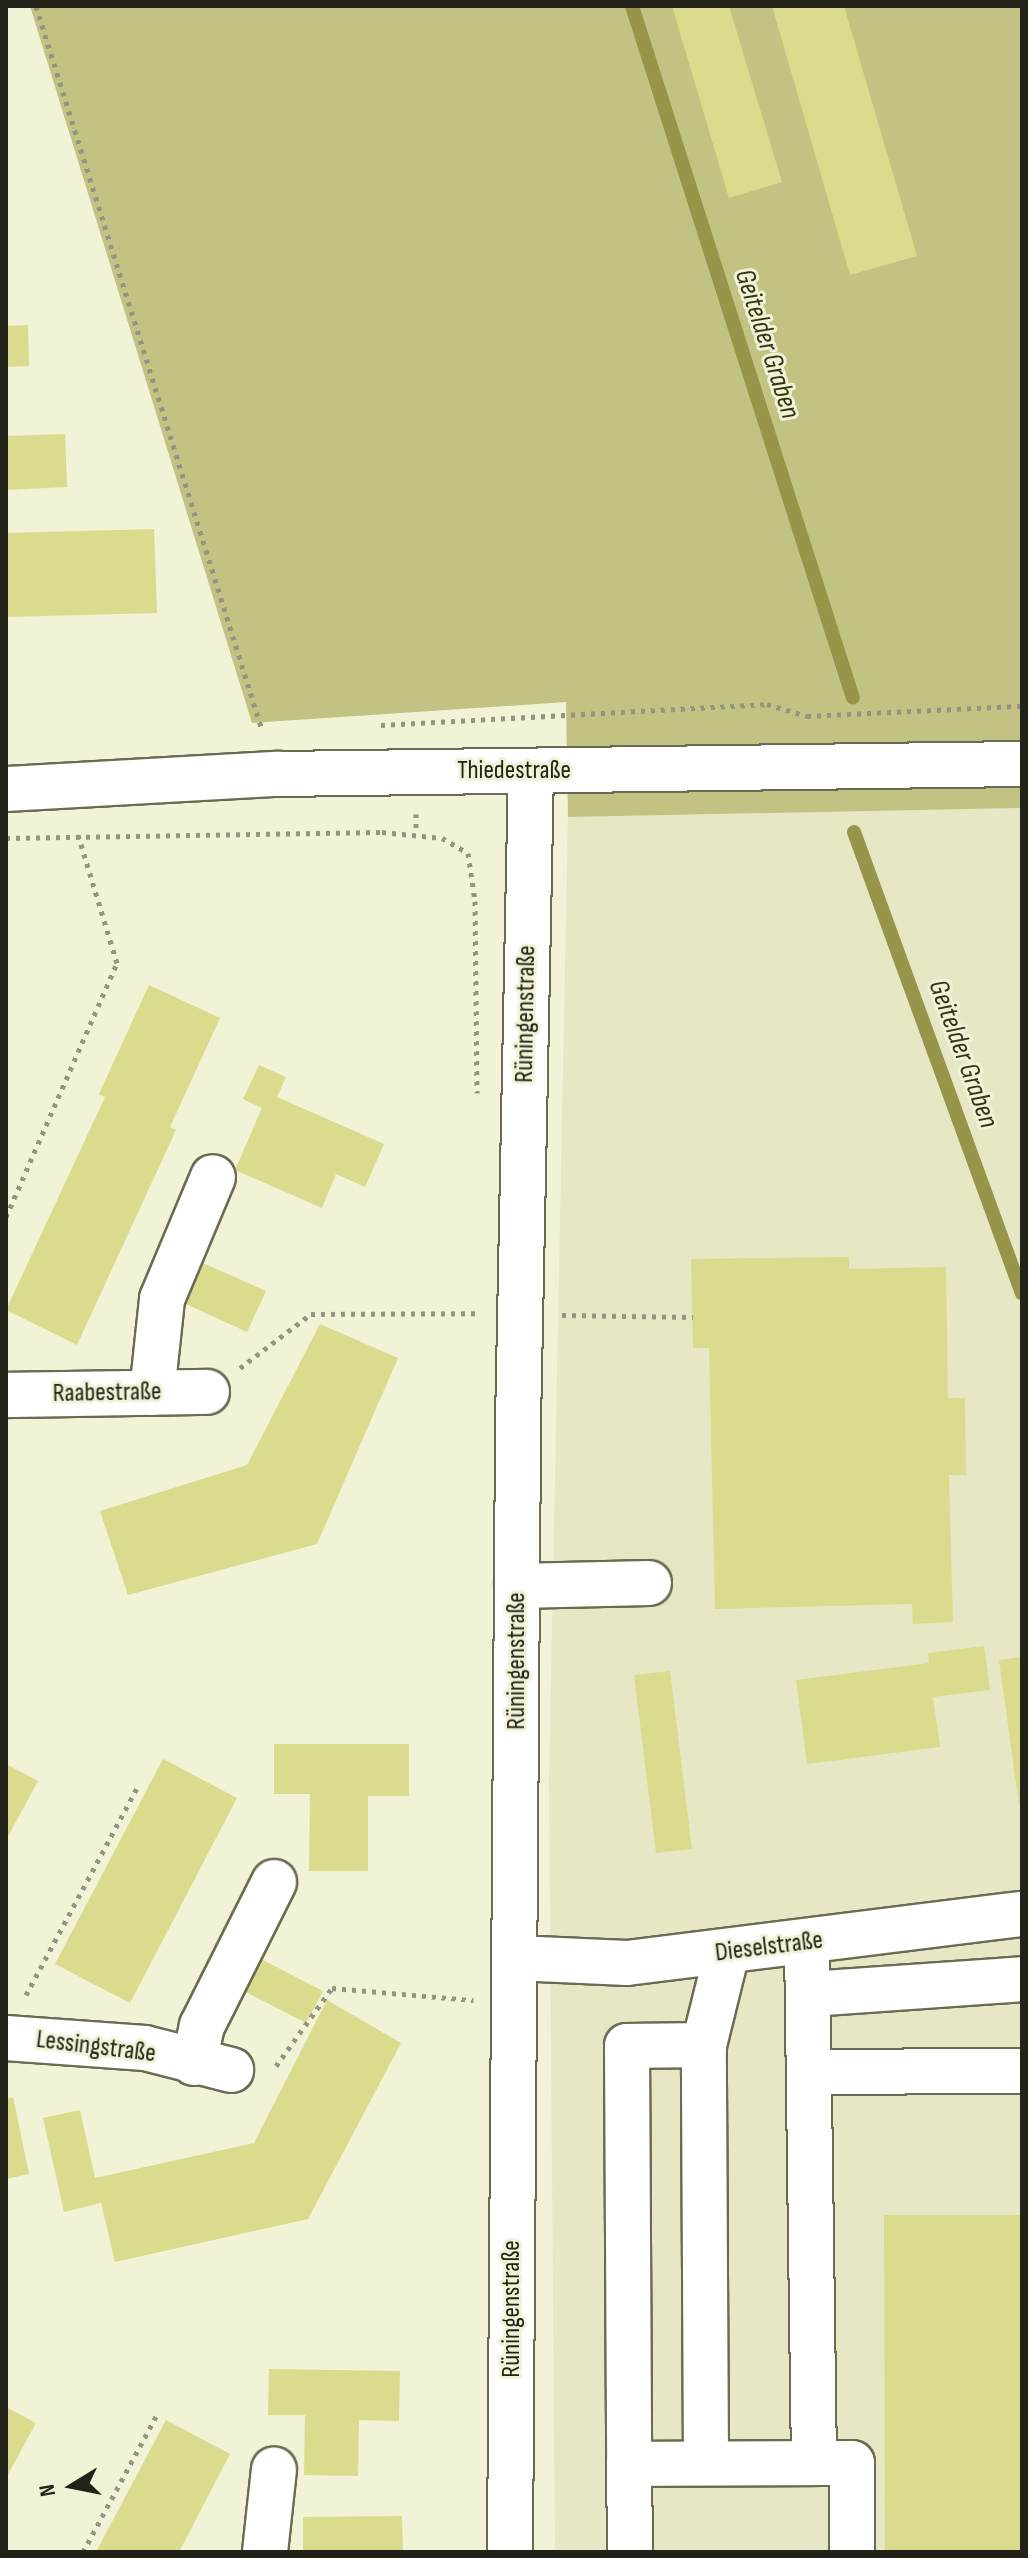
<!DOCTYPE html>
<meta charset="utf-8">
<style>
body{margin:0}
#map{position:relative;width:1028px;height:2558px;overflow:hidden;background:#f1f2d6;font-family:"Sofia Sans Condensed",sans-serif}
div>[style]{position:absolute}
.built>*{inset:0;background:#e7e7c5}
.green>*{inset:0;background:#c2c282}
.stream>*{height:14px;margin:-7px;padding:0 7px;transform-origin:7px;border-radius:7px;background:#96954a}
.building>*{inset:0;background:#dbdb8e}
.path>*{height:5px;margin-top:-2.5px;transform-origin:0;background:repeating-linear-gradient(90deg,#949581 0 4px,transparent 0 10px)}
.roads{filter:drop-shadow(2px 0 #6b6b53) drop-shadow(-2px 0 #6b6b53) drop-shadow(0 2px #6b6b53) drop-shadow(0 -2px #6b6b53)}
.minor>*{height:44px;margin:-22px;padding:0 22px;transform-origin:22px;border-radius:22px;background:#fff}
span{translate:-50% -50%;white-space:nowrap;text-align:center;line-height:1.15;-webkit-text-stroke:6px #f1f2d6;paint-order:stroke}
.street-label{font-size:26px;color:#222218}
.water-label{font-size:28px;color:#353413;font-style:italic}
.frame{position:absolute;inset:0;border:8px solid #222218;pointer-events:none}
.north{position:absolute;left:32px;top:2446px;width:80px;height:80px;-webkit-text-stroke:6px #f1f2d6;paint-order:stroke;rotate:260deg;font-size:22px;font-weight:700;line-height:32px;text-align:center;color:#222218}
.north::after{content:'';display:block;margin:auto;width:28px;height:36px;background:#222218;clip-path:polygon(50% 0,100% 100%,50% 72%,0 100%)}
</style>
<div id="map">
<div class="built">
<i style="clip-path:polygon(1022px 808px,1022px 2552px,555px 2552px,549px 1783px,568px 817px)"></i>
</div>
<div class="green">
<i style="clip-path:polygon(30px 6px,1022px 6px,1022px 808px,568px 817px,566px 702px,252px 723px)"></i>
</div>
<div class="stream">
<i style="left:632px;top:6px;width:726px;rotate:72.29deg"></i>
<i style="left:854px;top:832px;width:491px;rotate:70deg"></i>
</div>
<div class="building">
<i style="clip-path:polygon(672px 6px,729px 6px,782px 182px,729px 198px)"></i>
<i style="clip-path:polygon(772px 6px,844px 6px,917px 256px,850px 275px)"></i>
<i style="clip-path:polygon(28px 325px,29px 366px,6px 367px,6px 326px)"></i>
<i style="clip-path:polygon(65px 434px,67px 487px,6px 490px,6px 436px)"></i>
<i style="clip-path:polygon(154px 529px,157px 613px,6px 617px,6px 533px)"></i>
<i style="clip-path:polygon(149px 985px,220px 1018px,170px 1127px,176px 1130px,77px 1345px,6px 1310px,105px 1097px,99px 1094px)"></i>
<i style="clip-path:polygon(259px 1065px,286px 1077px,277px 1097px,384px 1144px,365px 1187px,336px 1174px,322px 1208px,235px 1170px,262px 1108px,243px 1099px)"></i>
<i style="clip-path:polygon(849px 1257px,849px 1269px,946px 1267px,948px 1398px,965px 1398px,966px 1475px,949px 1475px,953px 1622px,913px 1624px,912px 1604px,715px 1609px,709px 1348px,693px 1348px,691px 1259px)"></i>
<i style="clip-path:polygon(203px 1263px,266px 1291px,247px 1332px,186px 1304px)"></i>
<i style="clip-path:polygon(320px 1324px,398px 1358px,317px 1544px,128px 1595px,100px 1511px,247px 1465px)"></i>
<i style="clip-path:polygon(984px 1646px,990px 1690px,933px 1697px,940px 1747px,807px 1764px,796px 1680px,929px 1663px,928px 1653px)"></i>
<i style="clip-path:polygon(1022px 1657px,1022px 1804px,1019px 1805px,999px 1660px)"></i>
<i style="clip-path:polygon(670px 1671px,692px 1849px,656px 1853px,634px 1675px)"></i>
<i style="clip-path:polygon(274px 1744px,409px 1744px,409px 1796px,368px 1796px,368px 1871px,309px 1871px,310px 1794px,274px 1794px)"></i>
<i style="clip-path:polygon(163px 1759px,237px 1798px,130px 2003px,55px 1964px)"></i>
<i style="clip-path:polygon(6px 1764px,38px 1781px,6px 1840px)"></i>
<i style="clip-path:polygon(255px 1956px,323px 1991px,306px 2023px,238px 1988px)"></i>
<i style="clip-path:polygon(327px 2000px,401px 2043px,308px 2219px,115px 2262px,101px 2203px,64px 2212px,43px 2118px,80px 2110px,95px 2178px,254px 2143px)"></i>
<i style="clip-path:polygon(13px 2097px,29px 2174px,6px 2179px,6px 2099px)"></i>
<i style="clip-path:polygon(884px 2215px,1022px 2215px,1022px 2552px,885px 2552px)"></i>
<i style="clip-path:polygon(269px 2369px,400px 2371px,399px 2421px,359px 2420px,358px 2476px,304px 2475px,305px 2415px,268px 2415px)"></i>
<i style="clip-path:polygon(6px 2407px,36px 2423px,6px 2478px)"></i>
<i style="clip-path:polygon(166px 2420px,230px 2454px,179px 2552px,96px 2552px)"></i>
<i style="clip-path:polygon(402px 2516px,403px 2552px,303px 2552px,303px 2517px)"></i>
</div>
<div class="path">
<i style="left:36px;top:6px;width:758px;rotate:72.66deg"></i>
<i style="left:381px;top:725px;width:387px;rotate:-3.1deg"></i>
<i style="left:767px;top:704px;width:42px;rotate:16.7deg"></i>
<i style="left:807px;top:716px;width:215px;rotate:-2.7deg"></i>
<i style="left:416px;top:814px;width:19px;rotate:90deg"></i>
<i style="left:6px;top:838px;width:376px;rotate:-0.9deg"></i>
<i style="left:382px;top:832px;width:60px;rotate:5.7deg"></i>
<i style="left:442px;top:838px;width:30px;rotate:30deg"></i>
<i style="left:468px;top:853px;width:49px;rotate:81.7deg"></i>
<i style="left:475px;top:901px;width:192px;rotate:89.4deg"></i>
<i style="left:6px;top:1217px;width:277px;rotate:-66.4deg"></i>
<i style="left:117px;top:963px;width:134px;rotate:-106.9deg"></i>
<i style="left:562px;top:1315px;width:131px;rotate:0.9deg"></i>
<i style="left:240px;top:1368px;width:89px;rotate:-37.3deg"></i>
<i style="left:311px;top:1314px;width:165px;rotate:-0.3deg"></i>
<i style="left:26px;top:1995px;width:235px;rotate:-61.8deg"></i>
<i style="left:276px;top:2066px;width:96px;rotate:-54.3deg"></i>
<i style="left:332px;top:1988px;width:142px;rotate:4.9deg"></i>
<i style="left:83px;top:2552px;width:158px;rotate:-61.7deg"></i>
</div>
<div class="roads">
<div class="minor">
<i style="left:6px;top:789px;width:272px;rotate:-3.2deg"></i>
<i style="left:278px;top:774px;width:744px;rotate:-0.77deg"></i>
<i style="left:152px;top:1393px;width:95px;rotate:-83.9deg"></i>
<i style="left:162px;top:1299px;width:132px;rotate:-67.3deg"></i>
<i style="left:6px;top:1395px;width:201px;rotate:-0.9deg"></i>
<i style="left:517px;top:1586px;width:132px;rotate:-1.3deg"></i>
<i style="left:515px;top:1958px;width:112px;rotate:2.6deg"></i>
<i style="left:627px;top:1963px;width:398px;rotate:-7.1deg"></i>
<i style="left:810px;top:1994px;width:213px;rotate:-4deg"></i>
<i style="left:6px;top:2038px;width:139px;rotate:4.1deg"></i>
<i style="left:145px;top:2048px;width:89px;rotate:14.3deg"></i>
<i style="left:704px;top:2045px;width:77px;rotate:179.3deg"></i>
<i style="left:627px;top:2046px;width:418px;rotate:89.7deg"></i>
<i style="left:629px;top:2464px;width:185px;rotate:-0.3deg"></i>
<i style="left:814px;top:2463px;width:521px;rotate:-90.77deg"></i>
<i style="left:194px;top:2063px;width:38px;rotate:-78deg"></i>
<i style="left:202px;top:2026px;width:161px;rotate:-63.4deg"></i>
<i style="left:811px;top:2072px;width:211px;rotate:-0.3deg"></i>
<i style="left:706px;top:2463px;width:418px;rotate:-90.3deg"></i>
<i style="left:704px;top:2045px;width:96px;rotate:-76.1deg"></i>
<i style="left:814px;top:2463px;width:38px"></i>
<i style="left:852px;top:2463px;width:89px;rotate:90deg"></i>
<i style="left:629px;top:2464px;width:88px;rotate:89.3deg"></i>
<i style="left:265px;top:2552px;width:83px;rotate:-83.8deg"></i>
<i style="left:510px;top:2552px;width:1129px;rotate:-89.59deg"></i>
<i style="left:518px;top:1423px;width:652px;rotate:-88.86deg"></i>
</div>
</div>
<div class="street-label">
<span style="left:514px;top:771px">Thiedestraße</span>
<span style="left:526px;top:1014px;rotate:-89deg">Rüningenstraße</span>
<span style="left:107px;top:1393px;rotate:-1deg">Raabestraße</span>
<span style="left:517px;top:1661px;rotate:-90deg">Rüningenstraße</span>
<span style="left:769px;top:1947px;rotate:-7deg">Dieselstraße</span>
<span style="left:96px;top:2047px;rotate:7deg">Lessingstraße</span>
<span style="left:512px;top:2309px;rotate:-90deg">Rüningenstraße</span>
</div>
<div class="water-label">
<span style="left:767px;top:344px;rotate:72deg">Geitelder Graben</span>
<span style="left:963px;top:1054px;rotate:70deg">Geitelder Graben</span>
</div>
<div class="frame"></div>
<div class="north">N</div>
</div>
